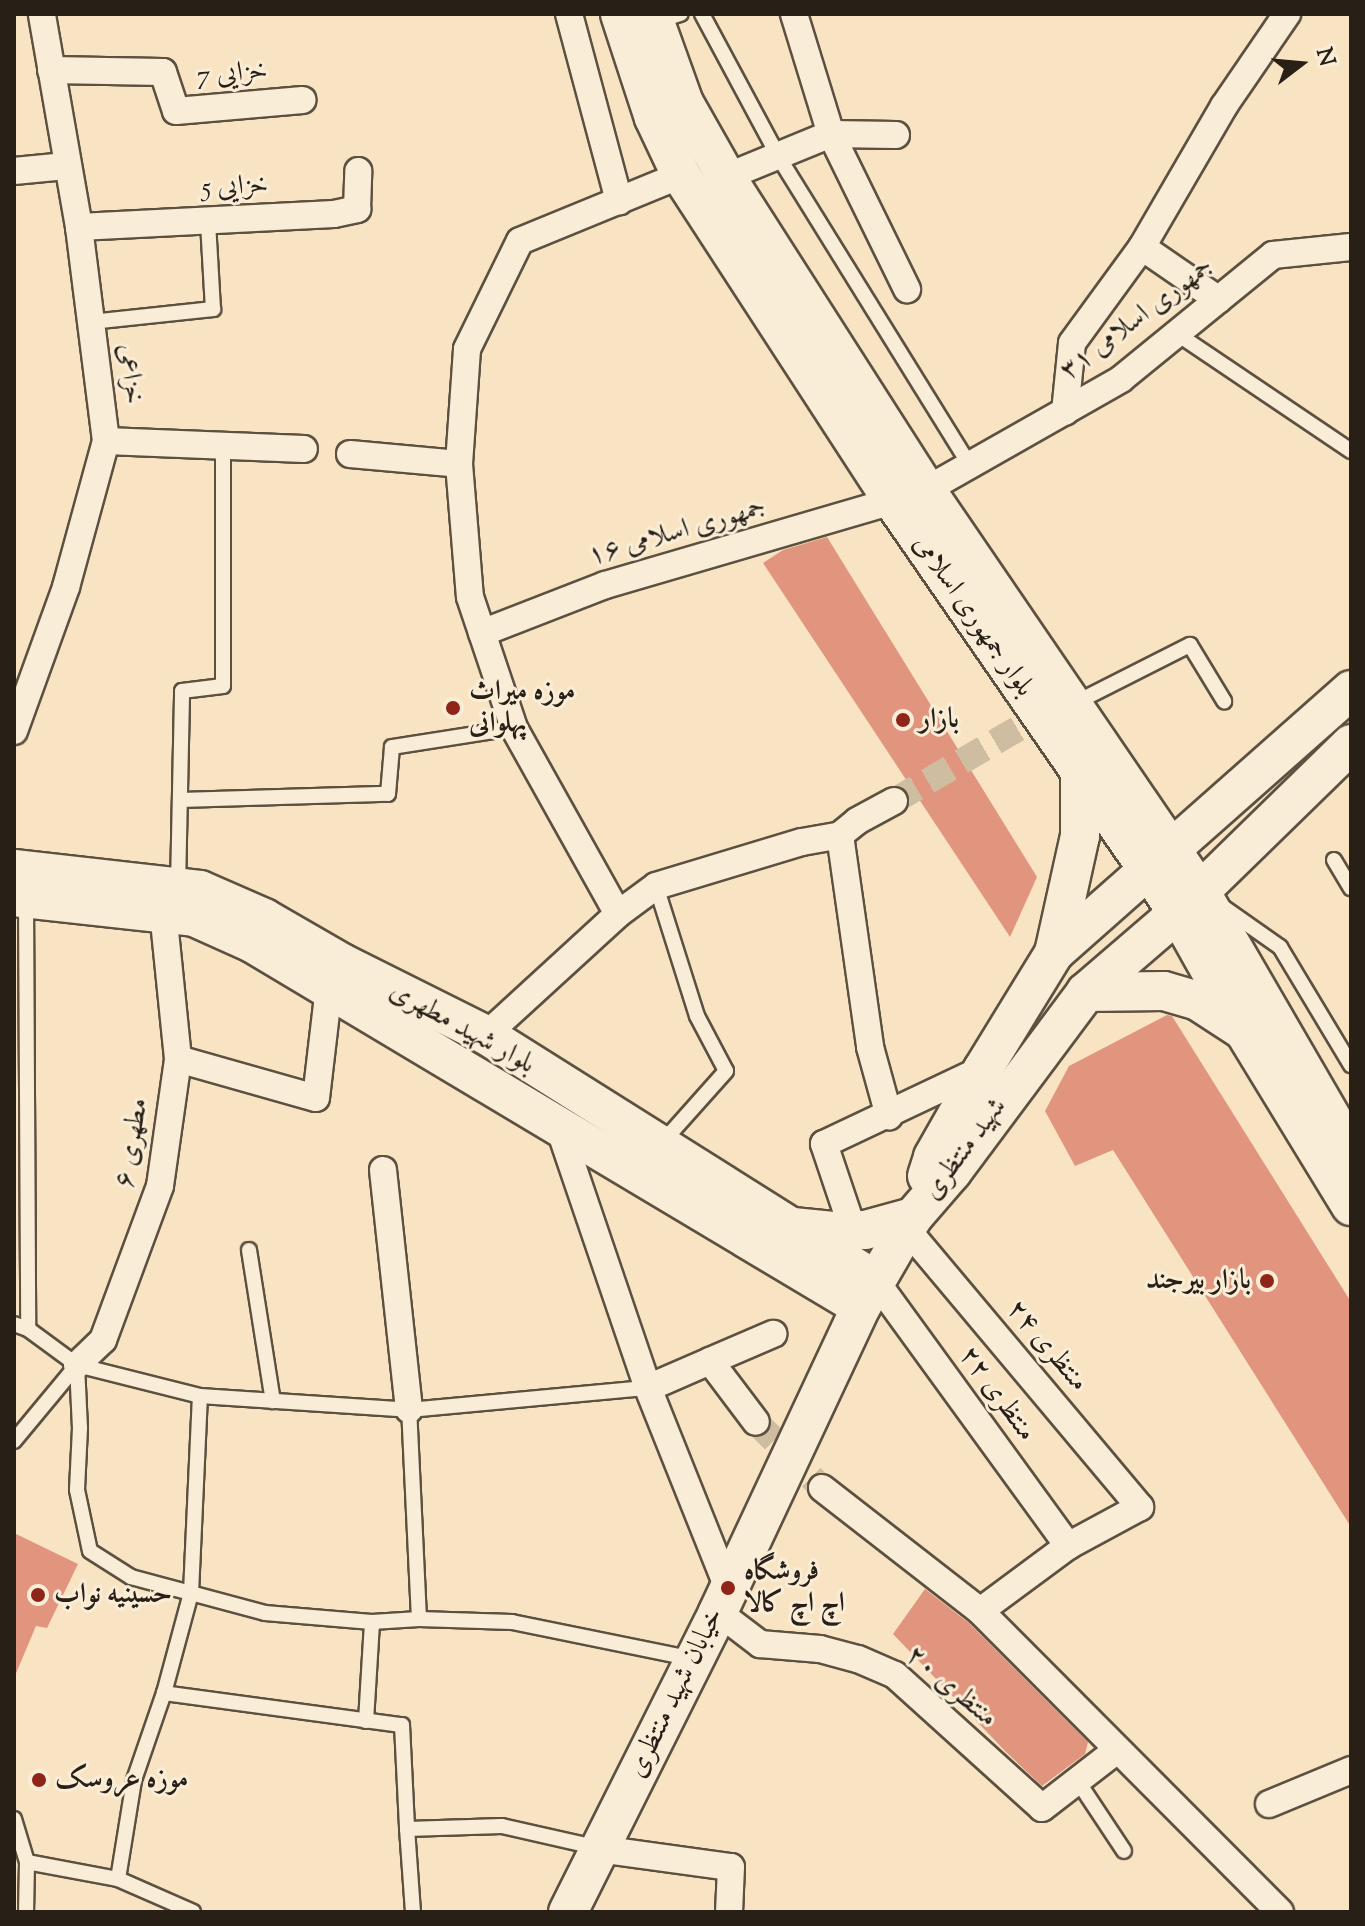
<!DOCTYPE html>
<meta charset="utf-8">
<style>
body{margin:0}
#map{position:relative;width:1365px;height:1926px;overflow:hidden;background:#f8e4c2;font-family:"Sorts Mill Goudy",Amiri,serif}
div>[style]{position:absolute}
.building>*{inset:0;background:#e1957e}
.street-tunnel>*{height:26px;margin-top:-13px;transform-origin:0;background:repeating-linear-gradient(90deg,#cebda0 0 26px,transparent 0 39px)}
.roads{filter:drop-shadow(2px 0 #5c5141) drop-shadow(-2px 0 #5c5141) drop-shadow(0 2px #5c5141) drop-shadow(0 -2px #5c5141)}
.lane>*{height:14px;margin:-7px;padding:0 7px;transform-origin:7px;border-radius:7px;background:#faedd7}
.street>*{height:26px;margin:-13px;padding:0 13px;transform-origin:13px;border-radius:13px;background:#faedd7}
.secondary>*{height:38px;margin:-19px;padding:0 19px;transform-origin:19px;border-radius:19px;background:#faedd7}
.dots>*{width:22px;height:22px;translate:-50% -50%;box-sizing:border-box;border:4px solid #faedd7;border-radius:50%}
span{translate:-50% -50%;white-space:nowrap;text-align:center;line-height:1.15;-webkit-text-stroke:6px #faedd7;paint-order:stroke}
.street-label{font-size:28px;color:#282016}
.poi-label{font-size:28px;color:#282016;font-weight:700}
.left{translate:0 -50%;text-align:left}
.right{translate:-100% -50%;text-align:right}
.frame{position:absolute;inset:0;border:16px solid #282016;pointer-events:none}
.north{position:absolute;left:1261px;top:24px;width:80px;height:80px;-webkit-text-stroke:6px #faedd7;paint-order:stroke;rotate:74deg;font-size:22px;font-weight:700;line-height:32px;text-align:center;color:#282016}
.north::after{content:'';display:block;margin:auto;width:28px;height:36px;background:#282016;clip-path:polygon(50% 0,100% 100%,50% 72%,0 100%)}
</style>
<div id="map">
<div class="building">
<i style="clip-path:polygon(827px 537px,1037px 877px,1010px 937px,763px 563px,783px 550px)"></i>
<i style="clip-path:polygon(1167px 1015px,1172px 1016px,1351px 1302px,1351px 1527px,1113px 1150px,1075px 1166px,1045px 1111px,1069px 1066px)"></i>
<i style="clip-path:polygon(14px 1533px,78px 1564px,47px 1628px,36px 1626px,14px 1678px)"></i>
<i style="clip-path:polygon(925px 1589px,969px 1623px,1088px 1742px,1085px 1754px,1042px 1786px,1006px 1752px,893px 1634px)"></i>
</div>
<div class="street-tunnel">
<i style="left:894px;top:801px;width:170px;rotate:-30.3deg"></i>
<i style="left:756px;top:1422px;width:93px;rotate:45deg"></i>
</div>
<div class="roads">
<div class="lane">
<i style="left:702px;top:14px;width:161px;rotate:61.8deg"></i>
<i style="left:778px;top:156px;width:365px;rotate:58.2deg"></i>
<i style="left:654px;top:22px;width:28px;rotate:-17deg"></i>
<i style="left:91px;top:322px;width:123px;rotate:-6.1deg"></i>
<i style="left:213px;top:309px;width:88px;rotate:-93.3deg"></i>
<i style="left:1176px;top:333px;width:211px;rotate:34deg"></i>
<i style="left:1075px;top:703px;width:129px;rotate:-26.8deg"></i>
<i style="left:1190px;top:645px;width:66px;rotate:58.7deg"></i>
<i style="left:180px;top:800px;width:208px;rotate:-1.7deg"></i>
<i style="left:388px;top:794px;width:47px;rotate:-85.1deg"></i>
<i style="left:392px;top:747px;width:123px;rotate:-8.9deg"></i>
<i style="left:1334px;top:860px;width:33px;rotate:59deg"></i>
<i style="left:656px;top:886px;width:136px;rotate:72.5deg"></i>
<i style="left:697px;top:1016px;width:62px;rotate:62.2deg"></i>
<i style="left:726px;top:1071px;width:99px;rotate:131.7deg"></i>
<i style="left:178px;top:887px;width:196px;rotate:-88.8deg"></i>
<i style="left:182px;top:691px;width:41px;rotate:-7deg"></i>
<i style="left:223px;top:686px;width:242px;rotate:-90deg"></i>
<i style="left:26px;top:899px;width:430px;rotate:89.7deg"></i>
<i style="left:1223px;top:907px;width:70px;rotate:35.1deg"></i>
<i style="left:1280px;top:947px;width:138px;rotate:59deg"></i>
<i style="left:249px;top:1250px;width:153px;rotate:81deg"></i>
<i style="left:14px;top:1324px;width:15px;rotate:20deg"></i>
<i style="left:28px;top:1329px;width:61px;rotate:36.3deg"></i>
<i style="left:77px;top:1365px;width:127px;rotate:14.1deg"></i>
<i style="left:200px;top:1396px;width:209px;rotate:3.8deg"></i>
<i style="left:409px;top:1410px;width:240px;rotate:-5.3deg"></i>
<i style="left:77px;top:1365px;width:63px;rotate:87.3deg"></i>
<i style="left:80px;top:1428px;width:62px;rotate:92.8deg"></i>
<i style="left:77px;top:1490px;width:62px;rotate:78deg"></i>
<i style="left:90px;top:1551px;width:49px;rotate:32.4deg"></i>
<i style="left:131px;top:1577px;width:139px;rotate:15deg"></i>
<i style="left:265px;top:1613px;width:107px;rotate:4.8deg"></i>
<i style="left:372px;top:1622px;width:47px;rotate:-3.7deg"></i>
<i style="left:419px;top:1619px;width:209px;rotate:-92.7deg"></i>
<i style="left:14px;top:1441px;width:99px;rotate:-50.3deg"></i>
<i style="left:419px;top:1619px;width:93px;rotate:1.8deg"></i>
<i style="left:512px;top:1622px;width:186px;rotate:11.5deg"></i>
<i style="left:164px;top:1693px;width:240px;rotate:7.7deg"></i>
<i style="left:402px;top:1725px;width:104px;rotate:87.2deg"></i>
<i style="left:366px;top:1721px;width:99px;rotate:-86.5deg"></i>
<i style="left:1077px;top:1780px;width:85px;rotate:56.5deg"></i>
<i style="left:14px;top:1819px;width:45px;rotate:73.2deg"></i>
<i style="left:27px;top:1862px;width:50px;rotate:91.1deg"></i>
<i style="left:27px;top:1862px;width:93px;rotate:10.6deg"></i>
<i style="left:118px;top:1879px;width:82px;rotate:23.7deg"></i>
<i style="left:118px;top:1879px;width:100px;rotate:-80.8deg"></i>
<i style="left:134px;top:1780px;width:92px;rotate:-71deg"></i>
<i style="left:164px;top:1693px;width:104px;rotate:-74.9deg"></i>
<i style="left:191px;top:1593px;width:197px;rotate:-87.4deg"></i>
<i style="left:413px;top:1912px;width:83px;rotate:-94.1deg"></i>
<i style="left:407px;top:1829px;width:95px;rotate:-1.8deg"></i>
<i style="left:502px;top:1826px;width:99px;rotate:12.8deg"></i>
</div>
<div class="street">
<i style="left:569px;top:14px;width:194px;rotate:75deg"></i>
<i style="left:794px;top:14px;width:126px;rotate:72.9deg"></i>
<i style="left:831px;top:134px;width:173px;rotate:63.9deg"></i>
<i style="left:51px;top:70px;width:112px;rotate:1deg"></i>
<i style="left:163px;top:72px;width:41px;rotate:71.6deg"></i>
<i style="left:176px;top:111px;width:127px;rotate:-5deg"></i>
<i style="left:14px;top:171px;width:52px;rotate:-5.5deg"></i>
<i style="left:726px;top:177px;width:113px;rotate:-22.3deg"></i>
<i style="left:831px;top:134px;width:65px;rotate:0.9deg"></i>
<i style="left:79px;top:227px;width:255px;rotate:-2.9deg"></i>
<i style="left:334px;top:214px;width:24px;rotate:-12deg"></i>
<i style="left:357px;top:209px;width:38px;rotate:-88deg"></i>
<i style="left:1142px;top:247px;width:163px;rotate:-59.8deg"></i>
<i style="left:1224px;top:106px;width:112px;rotate:-55.6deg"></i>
<i style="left:1065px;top:412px;width:69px;rotate:-84.2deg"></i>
<i style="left:1072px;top:343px;width:119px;rotate:-53.9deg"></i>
<i style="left:1142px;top:247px;width:93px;rotate:34.5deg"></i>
<i style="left:106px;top:441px;width:198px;rotate:2.3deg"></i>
<i style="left:350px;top:454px;width:109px;rotate:5.2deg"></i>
<i style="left:459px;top:464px;width:133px;rotate:85.3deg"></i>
<i style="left:470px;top:597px;width:138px;rotate:71.4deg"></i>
<i style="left:514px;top:728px;width:213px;rotate:60.8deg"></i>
<i style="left:459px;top:464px;width:115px;rotate:-86deg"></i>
<i style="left:467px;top:349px;width:120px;rotate:-63.9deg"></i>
<i style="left:520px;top:241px;width:174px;rotate:-22.3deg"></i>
<i style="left:926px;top:490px;width:224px;rotate:-29.6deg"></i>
<i style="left:1121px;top:379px;width:196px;rotate:-39.2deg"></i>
<i style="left:1273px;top:255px;width:78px;rotate:-5.9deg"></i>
<i style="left:482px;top:633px;width:132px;rotate:-21.3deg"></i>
<i style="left:605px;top:585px;width:300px;rotate:-16.3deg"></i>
<i style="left:14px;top:731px;width:153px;rotate:-70.1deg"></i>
<i style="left:66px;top:587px;width:151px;rotate:-74.7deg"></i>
<i style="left:106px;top:441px;width:216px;rotate:-97.2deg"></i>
<i style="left:79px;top:227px;width:216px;rotate:-99.9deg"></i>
<i style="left:840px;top:835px;width:214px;rotate:81.9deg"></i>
<i style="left:870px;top:1047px;width:72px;rotate:74.6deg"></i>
<i style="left:486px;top:1035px;width:179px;rotate:-42.5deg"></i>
<i style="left:618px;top:914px;width:47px;rotate:-36.4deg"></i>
<i style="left:656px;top:886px;width:152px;rotate:-16.8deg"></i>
<i style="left:802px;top:842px;width:39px;rotate:-10deg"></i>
<i style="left:840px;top:835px;width:22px;rotate:-39deg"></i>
<i style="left:857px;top:821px;width:42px;rotate:-28.4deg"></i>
<i style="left:178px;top:1059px;width:143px;rotate:15.8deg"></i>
<i style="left:316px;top:1098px;width:112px;rotate:-83.3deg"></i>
<i style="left:558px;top:1124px;width:279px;rotate:71.2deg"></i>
<i style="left:648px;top:1388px;width:215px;rotate:68.2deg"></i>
<i style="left:383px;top:1170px;width:241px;rotate:83.8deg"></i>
<i style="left:905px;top:1227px;width:366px;rotate:50deg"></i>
<i style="left:1140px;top:1507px;width:82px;rotate:151.6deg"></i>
<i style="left:1068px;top:1546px;width:109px;rotate:143.5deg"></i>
<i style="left:853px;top:1230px;width:91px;rotate:-108.6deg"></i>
<i style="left:824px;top:1144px;width:176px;rotate:-25.3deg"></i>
<i style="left:875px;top:1280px;width:329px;rotate:54deg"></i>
<i style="left:710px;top:1361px;width:69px;rotate:-23.2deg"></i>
<i style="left:77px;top:1365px;width:36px;rotate:-44deg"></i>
<i style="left:103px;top:1340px;width:164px;rotate:-69.7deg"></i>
<i style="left:160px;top:1186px;width:128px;rotate:-81.9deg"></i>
<i style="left:178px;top:1059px;width:148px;rotate:-95.8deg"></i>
<i style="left:648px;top:1388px;width:68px;rotate:-23.5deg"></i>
<i style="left:710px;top:1361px;width:76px;rotate:53deg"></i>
<i style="left:822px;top:1488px;width:200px;rotate:37.9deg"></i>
<i style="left:980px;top:1611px;width:425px;rotate:45.1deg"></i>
<i style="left:718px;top:1612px;width:53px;rotate:37.3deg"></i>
<i style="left:760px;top:1644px;width:60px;rotate:4.8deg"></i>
<i style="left:820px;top:1649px;width:39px;rotate:15deg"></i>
<i style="left:858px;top:1659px;width:40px;rotate:23.4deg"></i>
<i style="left:895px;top:1675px;width:198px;rotate:42.1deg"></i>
<i style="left:1042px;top:1808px;width:95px;rotate:-37.7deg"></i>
<i style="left:1269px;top:1804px;width:89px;rotate:-22.5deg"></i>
<i style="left:599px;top:1849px;width:133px;rotate:7.8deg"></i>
<i style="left:731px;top:1867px;width:45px;rotate:92.5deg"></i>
</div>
<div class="secondary">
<i style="left:620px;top:14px;width:109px;rotate:71.9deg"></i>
<i style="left:654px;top:118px;width:63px;rotate:64.7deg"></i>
<i style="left:681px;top:175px;width:389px;rotate:57deg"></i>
<i style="left:893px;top:501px;width:501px;rotate:55.33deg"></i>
<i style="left:1178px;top:913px;width:135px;rotate:60.8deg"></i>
<i style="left:1244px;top:1031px;width:205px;rotate:58.6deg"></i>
<i style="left:652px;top:14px;width:95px;rotate:70.2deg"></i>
<i style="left:684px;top:103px;width:85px;rotate:60.4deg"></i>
<i style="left:726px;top:177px;width:371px;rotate:57.4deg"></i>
<i style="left:926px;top:490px;width:486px;rotate:55.7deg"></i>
<i style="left:1200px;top:891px;width:301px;rotate:59.9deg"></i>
<i style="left:14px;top:869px;width:187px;rotate:6.4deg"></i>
<i style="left:200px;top:890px;width:70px;rotate:23.6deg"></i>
<i style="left:264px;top:918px;width:90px;rotate:30deg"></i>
<i style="left:342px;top:963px;width:161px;rotate:26.6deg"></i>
<i style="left:486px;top:1035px;width:460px;rotate:32.2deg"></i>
<i style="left:14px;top:897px;width:181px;rotate:6.3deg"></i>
<i style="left:194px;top:917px;width:64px;rotate:24.1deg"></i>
<i style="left:252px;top:943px;width:709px;rotate:30.87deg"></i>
<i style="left:1054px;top:953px;width:120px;rotate:-77.5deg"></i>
<i style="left:1080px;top:836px;width:62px;rotate:-90deg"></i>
<i style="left:1086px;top:992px;width:78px;rotate:-0.7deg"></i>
<i style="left:1164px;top:991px;width:35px;rotate:16deg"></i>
<i style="left:1198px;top:1001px;width:51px;rotate:33.1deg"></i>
<i style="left:927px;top:1176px;width:20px;rotate:-72deg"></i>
<i style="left:933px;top:1157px;width:101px;rotate:-60.4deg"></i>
<i style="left:983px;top:1069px;width:136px;rotate:-58.5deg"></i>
<i style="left:1054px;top:953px;width:397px;rotate:-41.5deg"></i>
<i style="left:793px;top:1227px;width:40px;rotate:5.7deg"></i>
<i style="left:833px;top:1231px;width:32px;rotate:-2deg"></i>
<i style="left:865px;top:1230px;width:50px;rotate:-15.2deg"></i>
<i style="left:568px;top:1912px;width:335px;rotate:-63.4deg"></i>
<i style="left:718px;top:1612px;width:337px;rotate:-64.9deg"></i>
<i style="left:861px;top:1307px;width:104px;rotate:-60deg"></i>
<i style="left:913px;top:1217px;width:60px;rotate:-49.1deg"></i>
<i style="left:952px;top:1172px;width:224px;rotate:-53.3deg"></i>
<i style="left:1086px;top:992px;width:121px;rotate:-40.7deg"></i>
<i style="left:1178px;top:913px;width:242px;rotate:-44.3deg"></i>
</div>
</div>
<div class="dots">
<i style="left:453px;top:708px;background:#8f2418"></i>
<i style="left:903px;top:720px;background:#8f2418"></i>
<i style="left:1267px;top:1281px;background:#8f2418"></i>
<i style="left:728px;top:1588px;background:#8f2418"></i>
<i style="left:38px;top:1595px;background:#8f2418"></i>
<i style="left:39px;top:1780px;background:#8f2418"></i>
</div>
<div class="street-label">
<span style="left:232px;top:74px;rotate:-5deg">خزایی 7</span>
<span style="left:235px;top:187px;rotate:-3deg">خزایی 5</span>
<span style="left:1137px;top:319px;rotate:-37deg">جمهوری اسلامی ۳۱</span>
<span style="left:130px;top:374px;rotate:83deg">خزاعی</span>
<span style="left:677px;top:532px;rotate:-16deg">جمهوری اسلامی ۱۶</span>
<span style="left:973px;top:616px;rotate:55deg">بلوار جمهوری اسلامی</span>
<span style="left:462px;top:1028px;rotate:29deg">بلوار شهید مطهری</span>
<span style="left:132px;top:1143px;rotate:-80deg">مطهری ۶</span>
<span style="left:965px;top:1149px;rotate:-53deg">شهید منتظری</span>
<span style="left:1047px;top:1346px;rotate:50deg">منتظری ۲۴</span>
<span style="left:997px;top:1394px;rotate:54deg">منتظری ۲۲</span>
<span style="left:951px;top:1687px;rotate:40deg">منتظری ۲۰</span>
<span style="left:676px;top:1693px;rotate:-64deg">خیابان شهید منتظری</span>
</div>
<div class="poi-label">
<span class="left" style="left:469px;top:708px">موزه میراث<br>پهلوانی</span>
<span class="left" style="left:919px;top:720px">بازار</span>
<span class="right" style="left:1251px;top:1281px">بازار بیرجند</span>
<span class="left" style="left:744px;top:1588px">فروشگاه<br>اچ اچ کالا</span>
<span class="left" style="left:54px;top:1595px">حسینیه نواب</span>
<span class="left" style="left:55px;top:1780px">موزه عروسک</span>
</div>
<div class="frame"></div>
<div class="north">N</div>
</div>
